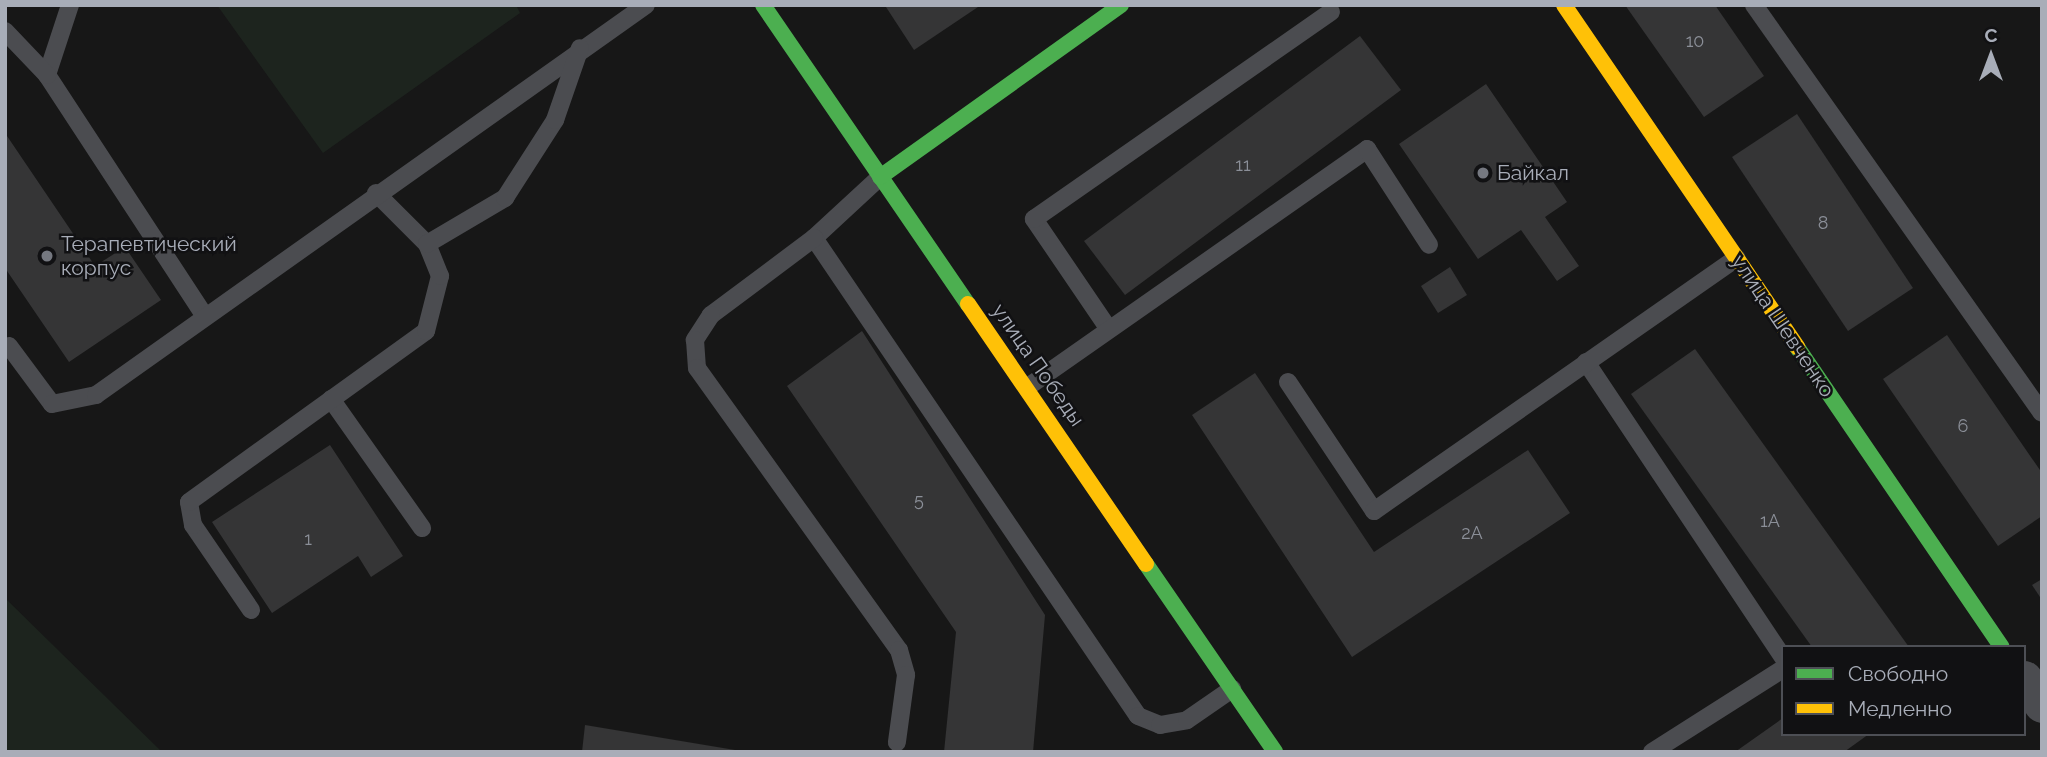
<!DOCTYPE html>
<meta charset="utf-8">
<style>
body{margin:0}
#map{position:relative;width:2047px;height:757px;overflow:hidden;background:#171717;font-family:Raleway,sans-serif}
div>[style]{position:absolute}
.green>*{inset:0;background:#1d241e}
.building>*{inset:0;background:#353536}
.lane>*{height:18px;margin:-9px;padding:0 9px;transform-origin:9px;border-radius:9px;background:#4b4c50}
.street>*{height:37px;margin:-18.5px;padding:0 18.5px;transform-origin:18.5px;border-radius:18.5px;background:#4b4c50}
.fast>*{height:16px;margin:-8px;padding:0 8px;transform-origin:8px;border-radius:8px;background:#4caf50}
.slow>*{height:16px;margin:-8px;padding:0 8px;transform-origin:8px;border-radius:8px;background:#ffc107}
.dots>*{width:19px;height:19px;translate:-50% -50%;box-sizing:border-box;border:4px solid #111113;border-radius:50%}
span{translate:-50% -50%;white-space:nowrap;text-align:center;line-height:1.15;-webkit-text-stroke:5px #111113;paint-order:stroke}
.number-label{font-size:18px;color:#8b8f98}
.number-label span{-webkit-text-stroke-width:0}
.poi-label{font-size:21px;color:#a8adb8}
.left{translate:0 -50%;text-align:left}
.street-label{font-size:21px;color:#a8adb8}
.frame{position:absolute;inset:0;border:7px solid #a8adb8;pointer-events:none}
.legend{position:absolute;left:1781px;top:645px;width:245px;height:91px;box-sizing:border-box;background:#111113;border:2px solid #4d4f55;margin:0;padding:9px 12px;list-style:none;font-size:21px;color:#a8adb8}
.legend li{display:flex;align-items:center;gap:14px;height:35px}
.legend b{width:35px;border:2px solid #4d4f55}
.north{position:absolute;left:1956px;top:21px;width:70px;height:70px;-webkit-text-stroke:5px #111113;paint-order:stroke;rotate:0deg;font-size:19px;font-weight:700;line-height:28px;text-align:center;color:#a8adb8}
.north::after{content:'';display:block;margin:auto;width:24px;height:32px;background:#a8adb8;clip-path:polygon(50% 0,100% 100%,50% 72%,0 100%)}
</style>
<div id="map">
<div class="green">
<i style="clip-path:polygon(217px 5px,516px 5px,520px 13px,323px 153px)"></i>
<i style="clip-path:polygon(5px 598px,162px 752px,5px 752px)"></i>
</div>
<div class="building">
<i style="clip-path:polygon(981px 5px,914px 50px,886px 7px,889px 5px)"></i>
<i style="clip-path:polygon(1625px 5px,1715px 5px,1764px 76px,1704px 117px)"></i>
<i style="clip-path:polygon(1360px 36px,1401px 90px,1125px 295px,1084px 241px)"></i>
<i style="clip-path:polygon(1486px 84px,1567px 202px,1545px 217px,1579px 266px,1557px 281px,1521px 230px,1478px 259px,1399px 144px)"></i>
<i style="clip-path:polygon(1797px 114px,1913px 288px,1848px 331px,1732px 157px)"></i>
<i style="clip-path:polygon(5px 133px,95px 266px,125px 247px,161px 300px,69px 362px,5px 268px)"></i>
<i style="clip-path:polygon(1450px 267px,1467px 295px,1438px 313px,1421px 286px)"></i>
<i style="clip-path:polygon(862px 331px,1045px 615px,1033px 752px,944px 752px,956px 632px,787px 386px)"></i>
<i style="clip-path:polygon(1947px 335px,2042px 473px,2042px 516px,1998px 546px,1883px 379px)"></i>
<i style="clip-path:polygon(1695px 349px,1909px 647px,1812px 647px,1631px 394px)"></i>
<i style="clip-path:polygon(1255px 373px,1374px 552px,1528px 450px,1570px 513px,1352px 657px,1192px 415px)"></i>
<i style="clip-path:polygon(330px 445px,403px 556px,371px 577px,358px 556px,272px 613px,212px 522px)"></i>
<i style="clip-path:polygon(2042px 579px,2042px 600px,2032px 585px)"></i>
<i style="clip-path:polygon(1783px 718px,1783px 734px,1869px 734px,1844px 752px,1735px 752px)"></i>
<i style="clip-path:polygon(585px 725px,735px 750px,735px 752px,582px 752px)"></i>
</div>
<div class="lane">
<i style="left:70px;top:5px;width:74px;rotate:108.2deg"></i>
<i style="left:47px;top:75px;width:288px;rotate:56.8deg"></i>
<i style="left:1754px;top:5px;width:499px;rotate:54.8deg"></i>
<i style="left:5px;top:31px;width:61px;rotate:46.3deg"></i>
<i style="left:880px;top:177px;width:90px;rotate:137.3deg"></i>
<i style="left:814px;top:238px;width:577px;rotate:55.87deg"></i>
<i style="left:1138px;top:716px;width:24px;rotate:22deg"></i>
<i style="left:1160px;top:725px;width:27px;rotate:-10deg"></i>
<i style="left:1187px;top:720px;width:55px;rotate:-34.6deg"></i>
<i style="left:376px;top:193px;width:72px;rotate:45deg"></i>
<i style="left:814px;top:238px;width:129px;rotate:143.2deg"></i>
<i style="left:711px;top:315px;width:30px;rotate:123deg"></i>
<i style="left:695px;top:340px;width:28px;rotate:86deg"></i>
<i style="left:697px;top:368px;width:347px;rotate:54.4deg"></i>
<i style="left:899px;top:650px;width:26px;rotate:74deg"></i>
<i style="left:906px;top:675px;width:68px;rotate:97.7deg"></i>
<i style="left:1108px;top:328px;width:132px;rotate:-124.2deg"></i>
<i style="left:1034px;top:219px;width:362px;rotate:-34.9deg"></i>
<i style="left:9px;top:346px;width:72px;rotate:53.4deg"></i>
<i style="left:52px;top:404px;width:45px;rotate:-11.6deg"></i>
<i style="left:96px;top:395px;width:674px;rotate:-35.34deg"></i>
<i style="left:1586px;top:362px;width:355px;rotate:56.3deg"></i>
<i style="left:1288px;top:382px;width:155px;rotate:56.3deg"></i>
<i style="left:1374px;top:511px;width:442px;rotate:-34.9deg"></i>
<i style="left:1029px;top:386px;width:413px;rotate:-35deg"></i>
<i style="left:1367px;top:149px;width:114px;rotate:57.1deg"></i>
<i style="left:331px;top:399px;width:158px;rotate:54.8deg"></i>
<i style="left:251px;top:610px;width:103px;rotate:-124.3deg"></i>
<i style="left:193px;top:525px;width:23px;rotate:-100deg"></i>
<i style="left:189px;top:502px;width:292px;rotate:-35.8deg"></i>
<i style="left:426px;top:331px;width:57px;rotate:-75.7deg"></i>
<i style="left:440px;top:276px;width:35px;rotate:-112deg"></i>
<i style="left:427px;top:244px;width:91px;rotate:-30.5deg"></i>
<i style="left:505px;top:198px;width:93px;rotate:-57.3deg"></i>
<i style="left:555px;top:120px;width:76px;rotate:-70.9deg"></i>
<i style="left:1652px;top:752px;width:155px;rotate:-32.4deg"></i>
</div>
<div class="street">
<i style="left:2024px;top:679px;width:31px;rotate:54deg"></i>
</div>
<div class="fast">
<i style="left:763px;top:5px;width:363px;rotate:55.6deg"></i>
<i style="left:880px;top:177px;width:296px;rotate:-35.5deg"></i>
<i style="left:1797px;top:347px;width:363px;rotate:55.7deg"></i>
<i style="left:1146px;top:564px;width:228px;rotate:55.5deg"></i>
</div>
<div class="slow">
<i style="left:1564px;top:5px;width:414px;rotate:55.7deg"></i>
<i style="left:968px;top:304px;width:315px;rotate:55.6deg"></i>
</div>
<div class="dots">
<i style="left:1483px;top:173px;background:#757880"></i>
<i style="left:47px;top:256px;background:#757880"></i>
</div>
<div class="number-label">
<span style="left:1695px;top:41px">10</span>
<span style="left:1243px;top:165px">11</span>
<span style="left:1823px;top:223px">8</span>
<span style="left:1963px;top:426px">6</span>
<span style="left:919px;top:500px">5</span>
<span style="left:1770px;top:521px">1А</span>
<span style="left:1472px;top:533px">2А</span>
<span style="left:308px;top:539px">1</span>
</div>
<div class="poi-label">
<span class="left" style="left:1497px;top:173px">Байкал</span>
<span class="left" style="left:61px;top:256px">Терапевтический<br>корпус</span>
</div>
<div class="street-label">
<span style="left:1783px;top:326px;rotate:56deg">улица Шевченко</span>
<span style="left:1038px;top:365px;rotate:55deg">улица Победы</span>
</div>
<div class="frame"></div>
<ul class="legend">
<li><b style="height:9px;background:#4caf50"></b>Свободно</li>
<li><b style="height:9px;background:#ffc107"></b>Медленно</li>
</ul>
<div class="north">С</div>
</div>
